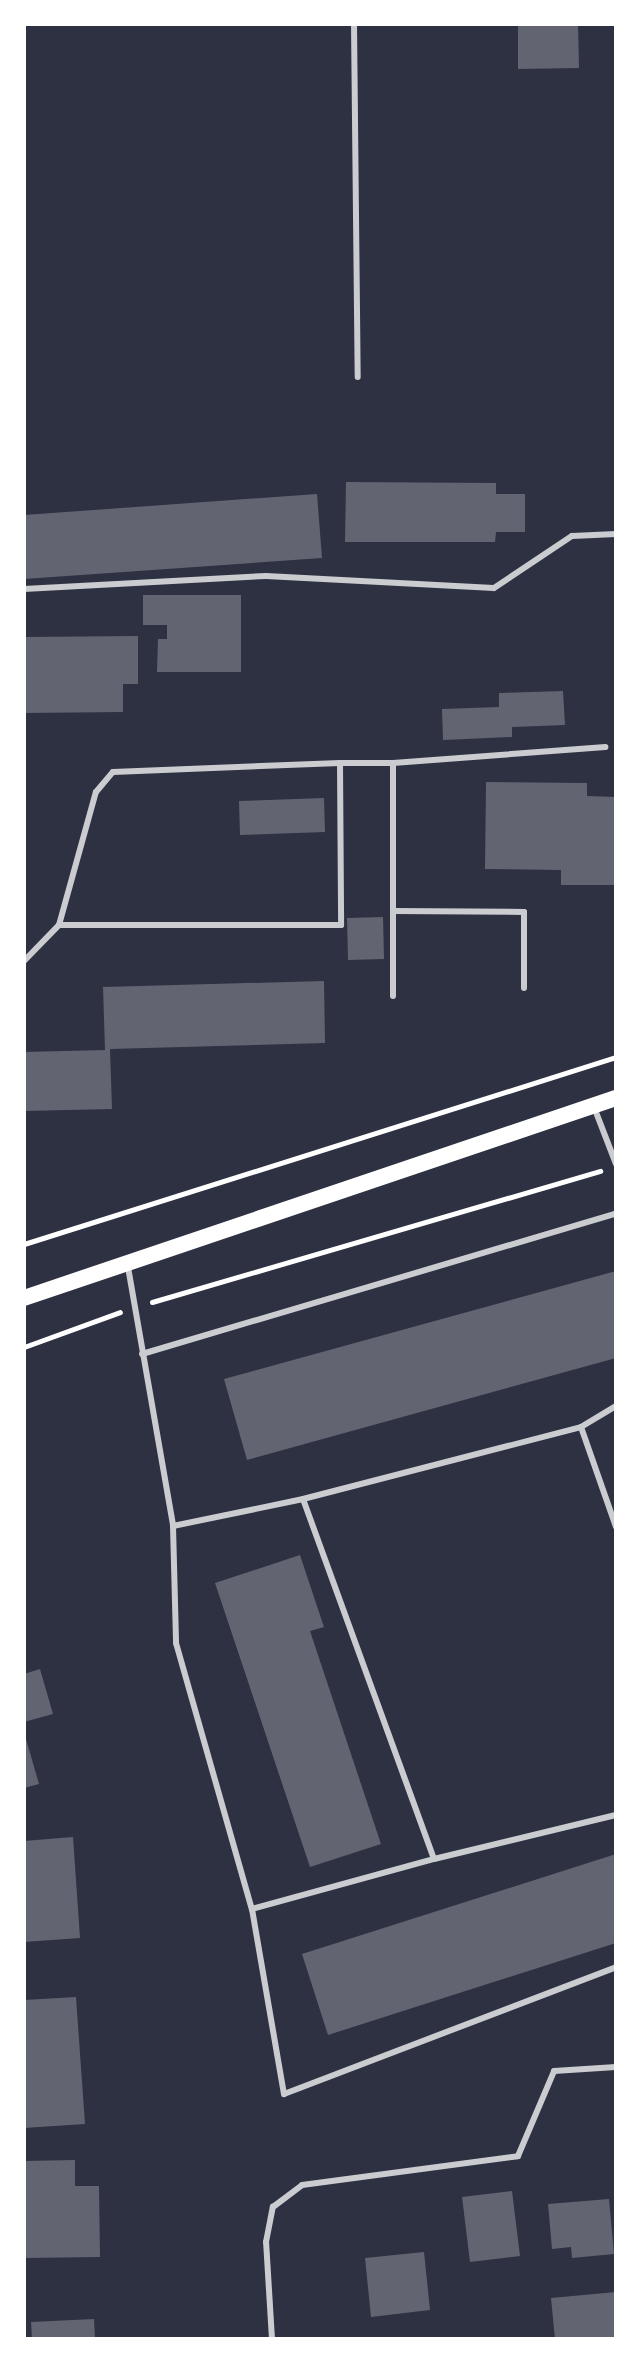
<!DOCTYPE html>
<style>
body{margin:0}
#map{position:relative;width:640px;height:2363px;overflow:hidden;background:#2d3142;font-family:"Fira Sans",sans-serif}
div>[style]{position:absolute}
.building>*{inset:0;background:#626471}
.path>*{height:5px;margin:-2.5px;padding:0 2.5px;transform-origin:2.5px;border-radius:2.5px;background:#fff}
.service>*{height:6px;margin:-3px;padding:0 3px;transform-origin:3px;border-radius:3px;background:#caccd0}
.secondary>*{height:16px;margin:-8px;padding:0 8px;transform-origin:8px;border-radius:8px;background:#fff}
span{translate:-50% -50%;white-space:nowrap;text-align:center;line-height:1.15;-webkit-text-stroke:8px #fff;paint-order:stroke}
.frame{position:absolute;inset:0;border:26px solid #fff;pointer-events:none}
</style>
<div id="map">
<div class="building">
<i style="clip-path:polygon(518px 24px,578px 24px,579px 68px,518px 69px)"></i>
<i style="clip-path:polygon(346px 482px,496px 483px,496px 494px,525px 494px,525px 532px,496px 532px,495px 542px,345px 542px)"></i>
<i style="clip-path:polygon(317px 494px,322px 558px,24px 579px,24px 515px)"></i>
<i style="clip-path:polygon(143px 595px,241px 595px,241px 672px,157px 672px,158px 639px,167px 639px,167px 625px,143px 625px)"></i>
<i style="clip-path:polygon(138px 636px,138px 684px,123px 684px,123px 712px,24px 713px,24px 637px)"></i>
<i style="clip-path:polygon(563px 691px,565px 725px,512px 727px,512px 737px,443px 740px,442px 709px,499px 707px,499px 693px)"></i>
<i style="clip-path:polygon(486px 782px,587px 783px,587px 796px,616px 797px,616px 885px,561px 885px,561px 870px,485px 869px)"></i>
<i style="clip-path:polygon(324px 798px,325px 832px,240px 835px,239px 801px)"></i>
<i style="clip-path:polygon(383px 917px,384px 959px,348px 960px,347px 918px)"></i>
<i style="clip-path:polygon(324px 981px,325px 1043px,110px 1049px,112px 1109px,24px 1111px,24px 1052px,105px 1050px,103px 987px)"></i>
<i style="clip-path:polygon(616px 1271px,616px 1358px,247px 1460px,224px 1379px)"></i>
<i style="clip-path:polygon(300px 1555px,324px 1627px,310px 1631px,381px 1844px,310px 1867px,215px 1583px)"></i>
<i style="clip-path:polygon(40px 1669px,53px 1714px,24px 1722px,24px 1674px)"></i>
<i style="clip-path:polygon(24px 1732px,39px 1784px,24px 1788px)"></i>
<i style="clip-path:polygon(73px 1837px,80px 1938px,24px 1942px,24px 1841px)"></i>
<i style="clip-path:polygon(616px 1854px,616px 1943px,328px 2035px,302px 1954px)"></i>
<i style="clip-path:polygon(76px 1997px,85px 2124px,24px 2128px,24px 2000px)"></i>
<i style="clip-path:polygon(75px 2160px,75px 2186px,99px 2186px,100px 2257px,24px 2258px,24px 2161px)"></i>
<i style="clip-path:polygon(512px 2191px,520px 2256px,470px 2262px,462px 2197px)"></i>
<i style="clip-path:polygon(609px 2199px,614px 2254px,572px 2258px,571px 2247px,552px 2249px,548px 2204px)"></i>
<i style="clip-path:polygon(424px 2252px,430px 2310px,371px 2317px,365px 2258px)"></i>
<i style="clip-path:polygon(616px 2292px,616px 2339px,555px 2339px,551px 2298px)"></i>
<i style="clip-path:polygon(94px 2319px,95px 2339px,32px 2339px,31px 2322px)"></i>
</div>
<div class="path">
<i style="left:24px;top:1244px;width:621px;rotate:-17.53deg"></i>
<i style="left:152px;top:1302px;width:467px;rotate:-16.3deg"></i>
<i style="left:24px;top:1347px;width:102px;rotate:-20deg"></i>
</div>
<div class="service">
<i style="left:354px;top:24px;width:353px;rotate:89.4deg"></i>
<i style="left:24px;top:589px;width:242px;rotate:-3.1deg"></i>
<i style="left:266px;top:576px;width:228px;rotate:3deg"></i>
<i style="left:494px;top:588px;width:94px;rotate:-33.7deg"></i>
<i style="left:572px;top:536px;width:44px;rotate:-2.6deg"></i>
<i style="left:340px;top:763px;width:53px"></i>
<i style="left:393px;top:763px;width:233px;rotate:90deg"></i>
<i style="left:393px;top:763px;width:213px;rotate:-4.3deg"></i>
<i style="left:393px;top:911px;width:131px;rotate:0.4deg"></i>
<i style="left:524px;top:912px;width:76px;rotate:90deg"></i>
<i style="left:24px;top:961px;width:50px;rotate:-45.8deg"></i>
<i style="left:59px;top:925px;width:138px;rotate:-74.5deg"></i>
<i style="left:96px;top:792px;width:26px;rotate:-50deg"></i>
<i style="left:113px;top:772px;width:227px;rotate:-2.3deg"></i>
<i style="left:340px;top:763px;width:162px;rotate:89.6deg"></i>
<i style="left:341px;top:925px;width:282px;rotate:180deg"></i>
<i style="left:594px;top:1107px;width:61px;rotate:68.9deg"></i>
<i style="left:128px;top:1267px;width:263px;rotate:80.1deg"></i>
<i style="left:173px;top:1526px;width:117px;rotate:88.5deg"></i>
<i style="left:176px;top:1643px;width:277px;rotate:74.1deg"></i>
<i style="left:252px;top:1909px;width:188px;rotate:80.2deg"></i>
<i style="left:284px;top:2094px;width:355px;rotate:-20.9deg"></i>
<i style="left:142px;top:1354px;width:494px;rotate:-16.5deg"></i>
<i style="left:581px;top:1427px;width:106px;rotate:70.7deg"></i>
<i style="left:303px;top:1499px;width:383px;rotate:70deg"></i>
<i style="left:434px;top:1859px;width:187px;rotate:-13.6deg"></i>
<i style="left:173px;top:1526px;width:133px;rotate:-11.7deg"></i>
<i style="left:303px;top:1499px;width:287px;rotate:-14.5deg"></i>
<i style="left:581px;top:1427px;width:41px;rotate:-31deg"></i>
<i style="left:252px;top:1909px;width:189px;rotate:-15.4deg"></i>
<i style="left:272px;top:2339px;width:97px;rotate:-93.5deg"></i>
<i style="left:266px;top:2242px;width:36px;rotate:-79deg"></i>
<i style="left:273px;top:2207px;width:36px;rotate:-37deg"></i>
<i style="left:302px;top:2185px;width:218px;rotate:-7.6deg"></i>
<i style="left:518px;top:2156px;width:92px;rotate:-67deg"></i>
<i style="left:554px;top:2071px;width:62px;rotate:-3.7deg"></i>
</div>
<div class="secondary">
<i style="left:24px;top:1298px;width:625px;rotate:-18.67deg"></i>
</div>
<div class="frame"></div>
</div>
